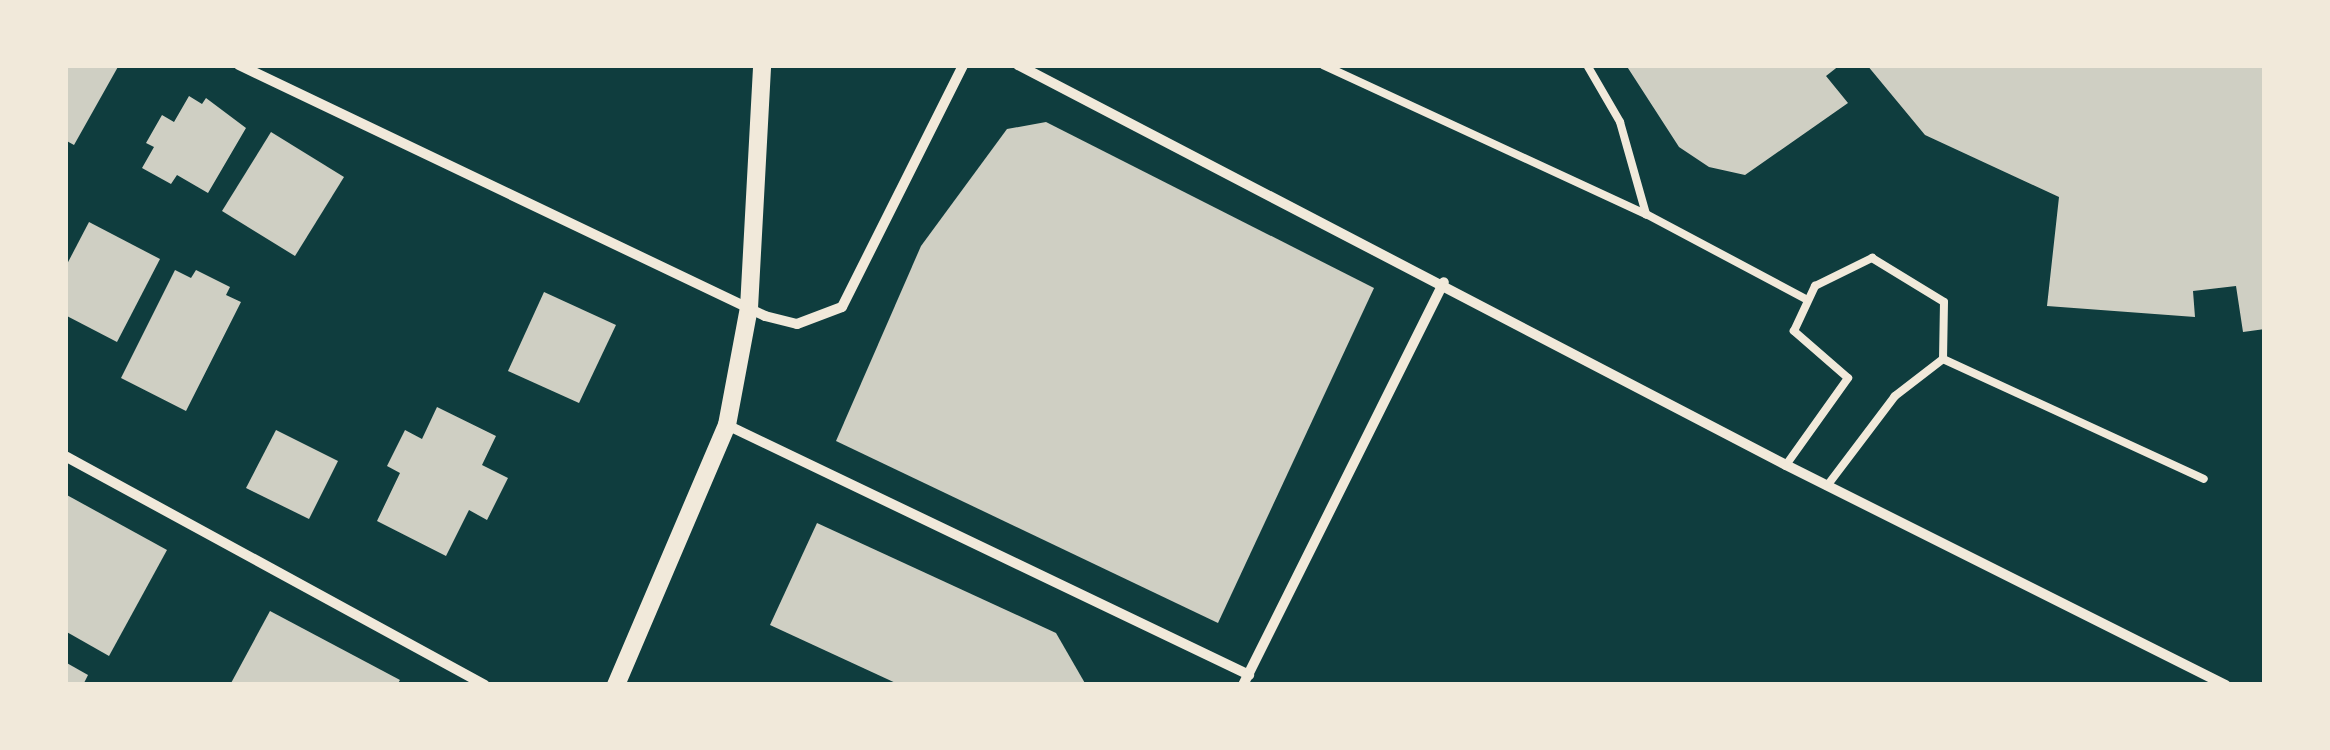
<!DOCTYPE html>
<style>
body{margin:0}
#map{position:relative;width:2330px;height:750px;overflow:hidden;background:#0f3d3e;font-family:"Roboto Condensed",sans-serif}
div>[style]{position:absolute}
.building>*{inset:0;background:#cfcfc3}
.service>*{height:8px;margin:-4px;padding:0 4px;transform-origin:4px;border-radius:4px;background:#f1e9da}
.minor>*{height:10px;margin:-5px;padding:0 5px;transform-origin:5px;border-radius:5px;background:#f1e9da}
.tertiary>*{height:18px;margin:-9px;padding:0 9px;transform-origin:9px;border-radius:9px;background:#f1e9da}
span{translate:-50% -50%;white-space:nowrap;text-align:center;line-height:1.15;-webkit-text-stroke:8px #f1e9da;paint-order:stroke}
.frame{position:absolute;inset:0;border:68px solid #f1e9da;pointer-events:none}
</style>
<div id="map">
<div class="building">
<i style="clip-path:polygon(65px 65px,119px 65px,74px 145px,65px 140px)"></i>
<i style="clip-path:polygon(1626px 65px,1840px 65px,1826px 76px,1848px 103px,1745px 175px,1709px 167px,1679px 147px)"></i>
<i style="clip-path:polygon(1867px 65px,2265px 65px,2265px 329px,2243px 332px,2236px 286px,2193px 291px,2195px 317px,2047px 306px,2059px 197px,1925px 135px)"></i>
<i style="clip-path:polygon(189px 96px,202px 104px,206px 98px,246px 128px,208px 193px,177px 175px,171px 184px,142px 168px,154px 147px,146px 143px,162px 115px,174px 122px)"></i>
<i style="clip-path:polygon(1046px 122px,1374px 288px,1218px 623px,836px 441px,921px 246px,1007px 129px)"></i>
<i style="clip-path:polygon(271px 132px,344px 177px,295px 256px,222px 211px)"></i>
<i style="clip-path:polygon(89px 222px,160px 259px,117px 342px,65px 315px,65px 268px)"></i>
<i style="clip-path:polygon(175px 270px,191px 278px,196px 270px,230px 287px,226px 295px,241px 302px,186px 411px,121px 378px)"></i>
<i style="clip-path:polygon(544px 292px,616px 325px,579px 403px,508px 371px)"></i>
<i style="clip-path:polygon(437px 407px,496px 436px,482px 465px,508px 478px,487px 520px,469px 510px,446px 556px,377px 521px,400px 473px,387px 466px,405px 430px,422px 439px)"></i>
<i style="clip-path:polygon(276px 430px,338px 461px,309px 519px,246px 488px)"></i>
<i style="clip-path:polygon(65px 494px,167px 550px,109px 656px,65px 631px)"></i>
<i style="clip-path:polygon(817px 523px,1056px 633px,1086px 685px,900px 685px,770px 625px)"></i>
<i style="clip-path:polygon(270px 611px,400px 680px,397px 685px,230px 685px)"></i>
<i style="clip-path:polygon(65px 662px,88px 675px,83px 685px,65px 685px)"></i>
</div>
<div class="service">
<i style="left:1323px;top:65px;width:356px;rotate:24.8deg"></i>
<i style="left:1587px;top:65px;width:66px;rotate:59.9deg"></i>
<i style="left:1620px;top:122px;width:96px;rotate:74.2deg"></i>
<i style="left:1646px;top:214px;width:183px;rotate:28deg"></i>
<i style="left:1943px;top:359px;width:287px;rotate:24.7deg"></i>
<i style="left:1786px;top:465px;width:107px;rotate:-54.5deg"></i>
<i style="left:1848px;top:378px;width:72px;rotate:-139deg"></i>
<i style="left:1794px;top:331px;width:50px;rotate:-65deg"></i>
<i style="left:1815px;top:286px;width:64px;rotate:-26.2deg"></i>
<i style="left:1872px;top:258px;width:84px;rotate:31.4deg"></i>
<i style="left:1944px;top:302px;width:57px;rotate:91deg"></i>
<i style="left:1943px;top:359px;width:61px;rotate:142.4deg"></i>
<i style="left:1895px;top:396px;width:113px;rotate:127.1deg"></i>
</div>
<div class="minor">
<i style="left:239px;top:65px;width:583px;rotate:25.51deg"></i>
<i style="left:765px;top:316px;width:33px;rotate:14deg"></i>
<i style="left:797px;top:324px;width:48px;rotate:-20.7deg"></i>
<i style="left:842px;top:307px;width:271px;rotate:-63.4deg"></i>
<i style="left:1018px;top:65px;width:866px;rotate:27.51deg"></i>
<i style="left:1786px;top:465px;width:492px;rotate:26.6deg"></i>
<i style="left:727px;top:425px;width:579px;rotate:25.59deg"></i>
<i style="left:65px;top:456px;width:478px;rotate:28.6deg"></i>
<i style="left:1243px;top:685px;width:450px;rotate:-63.5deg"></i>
</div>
<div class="tertiary">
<i style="left:616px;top:685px;width:283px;rotate:-66.9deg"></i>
<i style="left:727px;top:425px;width:119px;rotate:-79.4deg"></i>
<i style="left:749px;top:308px;width:243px;rotate:-86.9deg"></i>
</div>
<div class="frame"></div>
</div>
